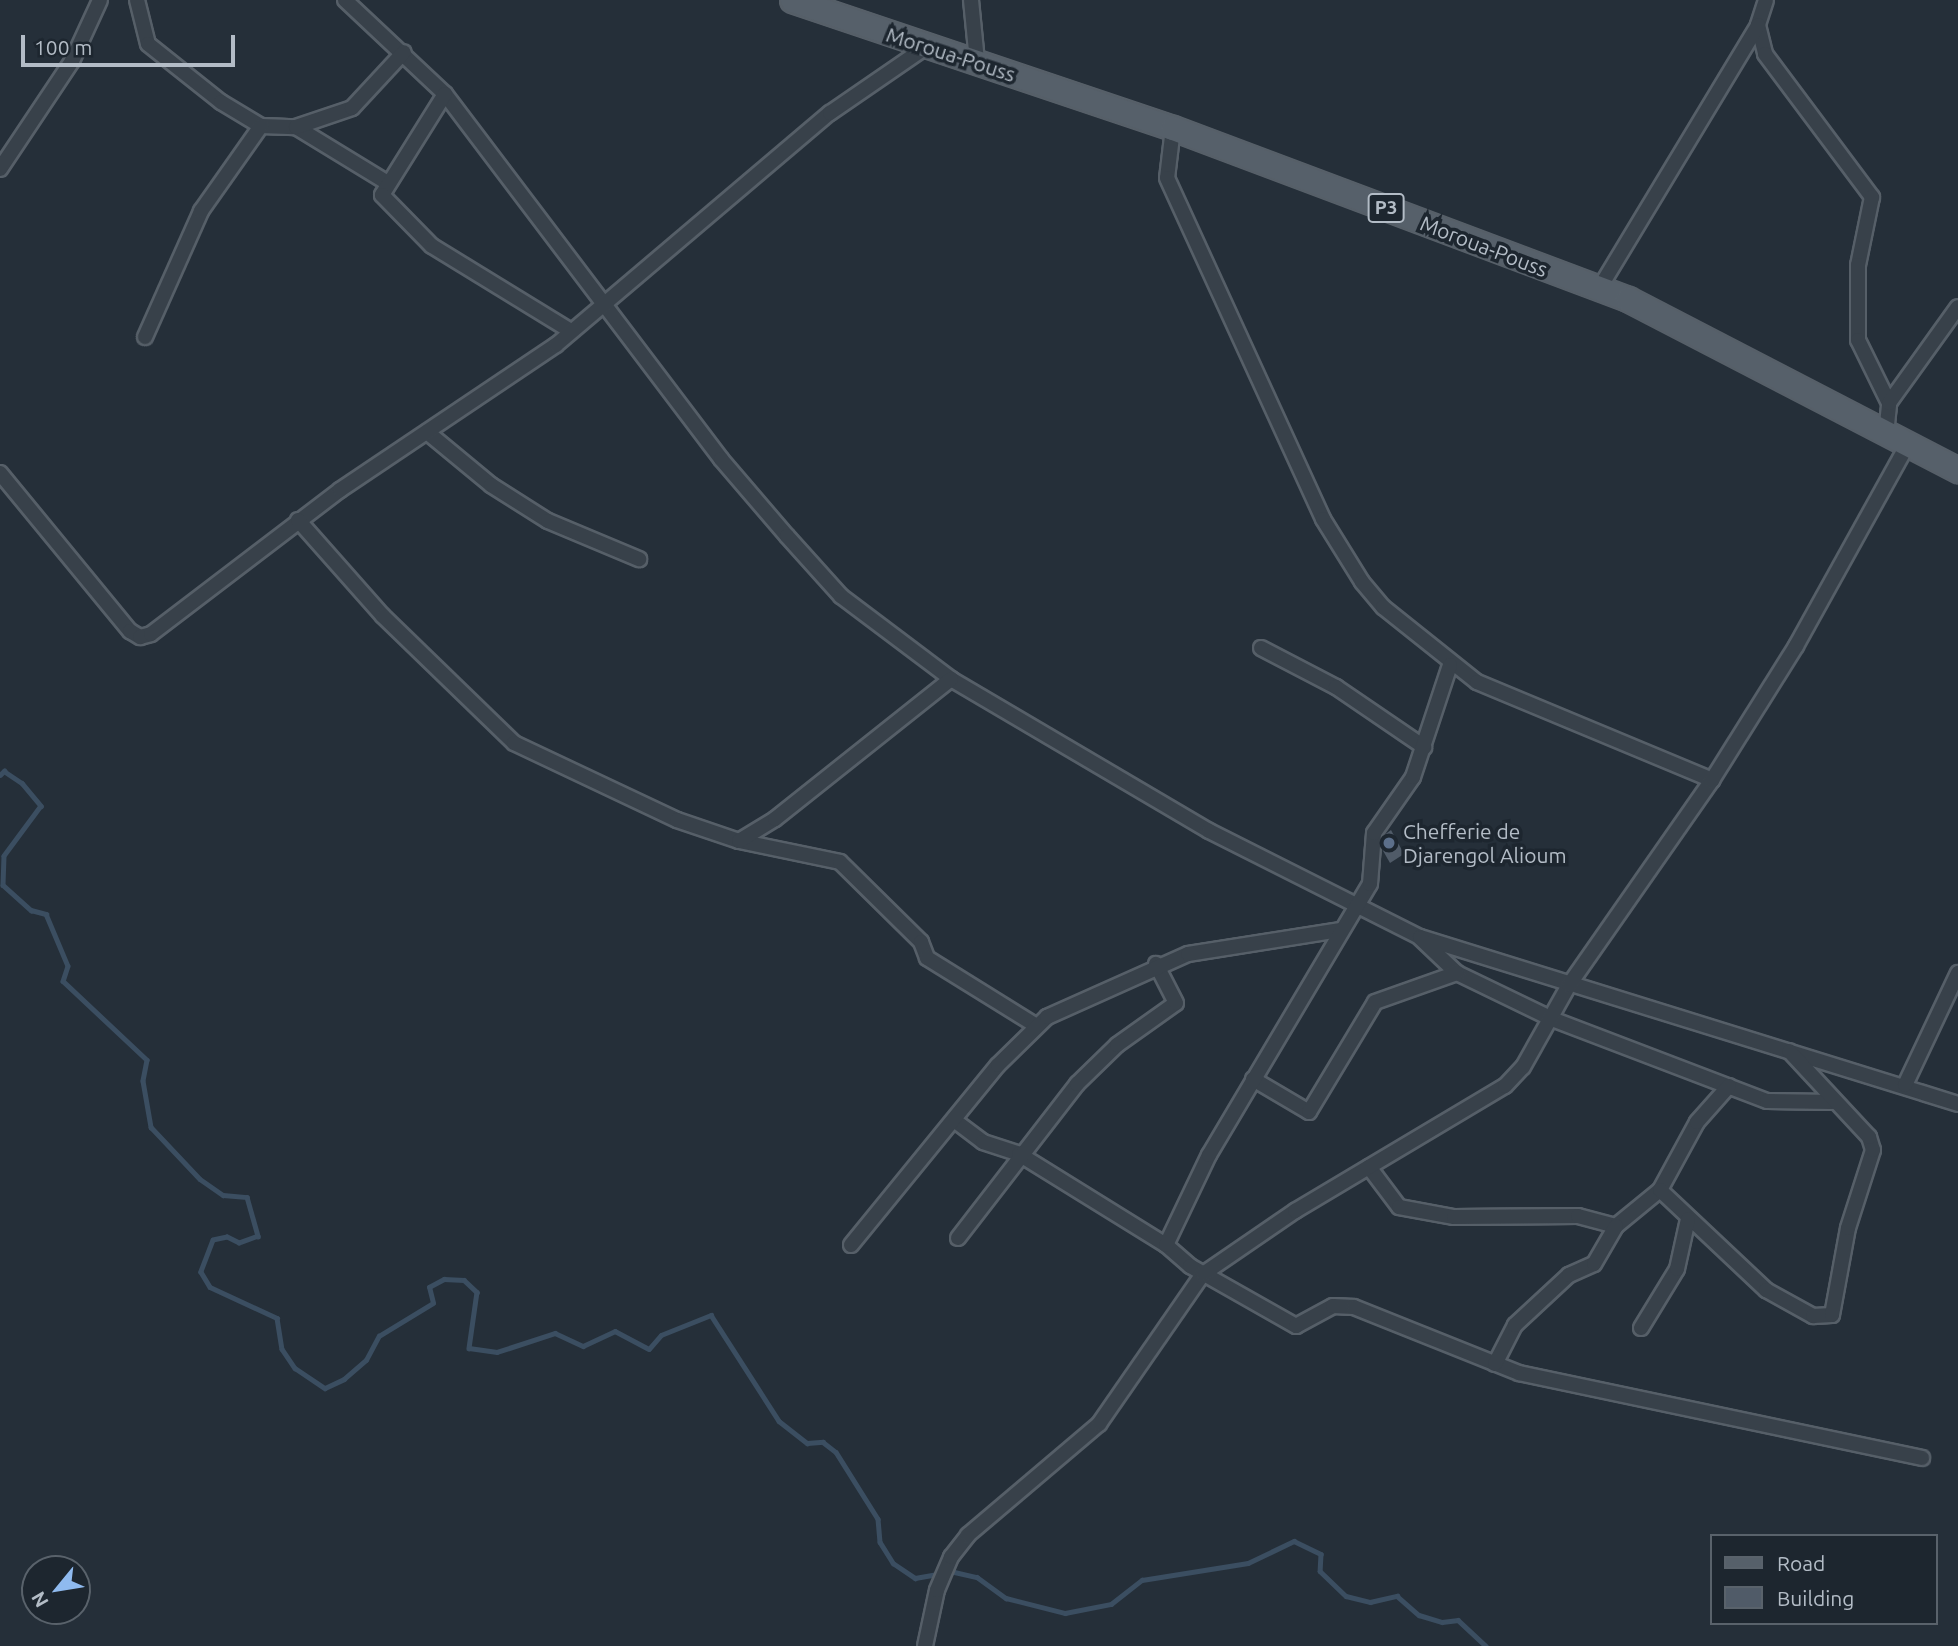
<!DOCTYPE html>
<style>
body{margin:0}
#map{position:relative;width:1958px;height:1646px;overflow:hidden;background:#252f39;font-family:Ubuntu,sans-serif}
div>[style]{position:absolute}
.stream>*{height:4.5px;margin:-2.25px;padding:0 2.25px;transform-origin:2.25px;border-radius:2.25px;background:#3b4e61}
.building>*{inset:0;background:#505b68}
.roads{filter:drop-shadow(2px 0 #565f68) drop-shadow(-2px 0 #565f68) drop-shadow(0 2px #565f68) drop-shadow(0 -2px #565f68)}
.minor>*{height:14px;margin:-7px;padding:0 7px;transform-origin:7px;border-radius:7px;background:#38414a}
.primary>*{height:23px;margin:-11.5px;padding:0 11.5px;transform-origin:11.5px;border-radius:11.5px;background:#56606a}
.dots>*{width:19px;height:19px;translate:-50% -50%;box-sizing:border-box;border:4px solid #1d262f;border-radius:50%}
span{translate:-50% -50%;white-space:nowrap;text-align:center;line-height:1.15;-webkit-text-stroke:7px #1d262f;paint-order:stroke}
.shield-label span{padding:2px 5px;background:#1d262f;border:2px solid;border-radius:5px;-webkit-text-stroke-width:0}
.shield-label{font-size:19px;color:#b3bcc6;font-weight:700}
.street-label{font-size:21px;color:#b3bcc6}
.poi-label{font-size:21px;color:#b3bcc6}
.left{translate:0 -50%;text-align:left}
.legend{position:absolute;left:1710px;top:1534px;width:228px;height:91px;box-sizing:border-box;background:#1d262f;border:2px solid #59626b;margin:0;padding:9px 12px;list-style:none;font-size:21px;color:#b3bcc6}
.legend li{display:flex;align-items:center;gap:14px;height:35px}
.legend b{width:35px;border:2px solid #59626b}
.north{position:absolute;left:21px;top:1555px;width:70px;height:70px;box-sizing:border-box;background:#1d262f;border:2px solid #59626b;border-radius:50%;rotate:240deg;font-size:19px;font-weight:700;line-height:28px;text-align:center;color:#b3bcc6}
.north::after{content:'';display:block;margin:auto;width:24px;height:32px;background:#8fbaef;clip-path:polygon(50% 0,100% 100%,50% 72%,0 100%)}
.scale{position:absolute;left:21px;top:35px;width:214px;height:32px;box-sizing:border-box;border:4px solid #b3bcc6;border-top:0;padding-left:9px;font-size:21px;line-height:24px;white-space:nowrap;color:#b3bcc6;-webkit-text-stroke:5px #1d262f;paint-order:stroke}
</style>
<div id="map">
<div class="stream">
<i style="left:0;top:775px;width:6px;rotate:-45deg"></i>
<i style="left:4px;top:771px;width:22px;rotate:34deg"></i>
<i style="left:22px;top:783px;width:30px;rotate:50deg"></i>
<i style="left:41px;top:806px;width:62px;rotate:126.5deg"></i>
<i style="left:4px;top:856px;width:29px;rotate:92deg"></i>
<i style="left:3px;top:885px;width:38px;rotate:42deg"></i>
<i style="left:31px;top:910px;width:16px;rotate:15deg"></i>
<i style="left:46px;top:914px;width:56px;rotate:67.1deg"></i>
<i style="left:68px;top:966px;width:16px;rotate:108deg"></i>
<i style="left:63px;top:981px;width:115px;rotate:43.2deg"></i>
<i style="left:147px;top:1060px;width:21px;rotate:101deg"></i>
<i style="left:143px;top:1081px;width:47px;rotate:80.1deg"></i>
<i style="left:151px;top:1127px;width:71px;rotate:46.7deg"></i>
<i style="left:200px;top:1179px;width:28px;rotate:35deg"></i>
<i style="left:223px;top:1195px;width:24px;rotate:5deg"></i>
<i style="left:247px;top:1197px;width:41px;rotate:74.2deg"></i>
<i style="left:258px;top:1236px;width:20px;rotate:160deg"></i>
<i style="left:239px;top:1243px;width:13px;rotate:-153deg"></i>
<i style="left:227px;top:1237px;width:14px;rotate:168deg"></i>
<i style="left:213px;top:1240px;width:34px;rotate:111deg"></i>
<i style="left:201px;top:1272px;width:17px;rotate:59deg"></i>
<i style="left:210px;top:1287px;width:74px;rotate:24.8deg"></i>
<i style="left:277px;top:1318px;width:31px;rotate:81deg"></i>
<i style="left:282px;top:1349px;width:23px;rotate:56deg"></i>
<i style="left:295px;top:1368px;width:36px;rotate:34deg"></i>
<i style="left:325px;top:1388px;width:21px;rotate:-25deg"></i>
<i style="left:344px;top:1379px;width:29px;rotate:-41deg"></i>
<i style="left:366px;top:1360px;width:27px;rotate:-62deg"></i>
<i style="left:379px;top:1336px;width:63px;rotate:-31.4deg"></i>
<i style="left:433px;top:1303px;width:16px;rotate:-104deg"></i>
<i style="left:429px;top:1287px;width:17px;rotate:-28deg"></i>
<i style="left:444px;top:1279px;width:20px;rotate:3deg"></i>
<i style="left:464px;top:1280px;width:18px;rotate:43deg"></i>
<i style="left:477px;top:1292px;width:57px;rotate:98.1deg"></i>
<i style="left:469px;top:1348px;width:28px;rotate:8deg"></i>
<i style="left:497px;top:1352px;width:61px;rotate:-18.1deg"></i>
<i style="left:555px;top:1333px;width:31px;rotate:25deg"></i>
<i style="left:583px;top:1346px;width:35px;rotate:-25deg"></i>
<i style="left:615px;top:1331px;width:38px;rotate:28deg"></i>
<i style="left:649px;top:1349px;width:18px;rotate:-49deg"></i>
<i style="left:661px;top:1335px;width:54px;rotate:-21.8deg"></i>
<i style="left:711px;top:1315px;width:126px;rotate:57.3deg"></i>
<i style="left:779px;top:1421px;width:36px;rotate:38deg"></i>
<i style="left:807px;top:1443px;width:16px;rotate:-4deg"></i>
<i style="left:823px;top:1442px;width:16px;rotate:38deg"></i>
<i style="left:836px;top:1452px;width:79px;rotate:57.9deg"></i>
<i style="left:878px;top:1519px;width:23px;rotate:85deg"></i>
<i style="left:880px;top:1542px;width:25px;rotate:58deg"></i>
<i style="left:893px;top:1563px;width:27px;rotate:34deg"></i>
<i style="left:915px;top:1578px;width:27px;rotate:-10deg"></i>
<i style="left:950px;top:1571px;width:28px;rotate:13deg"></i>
<i style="left:977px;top:1577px;width:36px;rotate:36deg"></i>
<i style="left:1006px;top:1598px;width:61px;rotate:14.3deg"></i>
<i style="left:1065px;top:1613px;width:47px;rotate:-11.1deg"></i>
<i style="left:1111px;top:1604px;width:39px;rotate:-38deg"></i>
<i style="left:1142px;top:1580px;width:107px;rotate:-9.1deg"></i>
<i style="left:1248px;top:1563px;width:51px;rotate:-25.6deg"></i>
<i style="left:1294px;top:1541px;width:30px;rotate:26deg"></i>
<i style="left:1321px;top:1554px;width:17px;rotate:93deg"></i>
<i style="left:1320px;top:1571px;width:36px;rotate:44deg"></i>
<i style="left:1346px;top:1596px;width:25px;rotate:14deg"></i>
<i style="left:1370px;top:1602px;width:28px;rotate:-13deg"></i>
<i style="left:1397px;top:1596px;width:29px;rotate:41deg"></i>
<i style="left:1419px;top:1615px;width:24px;rotate:17deg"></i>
<i style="left:1442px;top:1622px;width:16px;rotate:-7deg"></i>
<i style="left:1458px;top:1620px;width:38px;rotate:43deg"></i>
</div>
<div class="building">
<i style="clip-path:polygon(1391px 830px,1404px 854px,1390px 863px,1382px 849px,1383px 836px)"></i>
</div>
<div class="roads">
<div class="minor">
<i style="left:137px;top:0;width:45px;rotate:76deg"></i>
<i style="left:148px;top:44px;width:93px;rotate:38.5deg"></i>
<i style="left:221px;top:102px;width:47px;rotate:31deg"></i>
<i style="left:261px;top:126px;width:35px;rotate:2deg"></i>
<i style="left:296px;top:127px;width:105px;rotate:31.4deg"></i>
<i style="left:345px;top:0;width:137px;rotate:43.2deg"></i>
<i style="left:445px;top:94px;width:458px;rotate:52.9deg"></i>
<i style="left:721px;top:459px;width:101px;rotate:49.4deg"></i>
<i style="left:787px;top:536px;width:81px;rotate:48deg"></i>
<i style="left:841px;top:596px;width:138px;rotate:37deg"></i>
<i style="left:951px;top:679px;width:299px;rotate:30.5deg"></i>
<i style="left:1209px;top:831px;width:236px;rotate:26.7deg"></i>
<i style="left:1420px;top:937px;width:563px;rotate:17.24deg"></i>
<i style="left:971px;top:0;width:61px;rotate:84.4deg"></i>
<i style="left:1766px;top:0;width:26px;rotate:108deg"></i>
<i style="left:1758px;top:25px;width:30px;rotate:76deg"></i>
<i style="left:1765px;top:54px;width:179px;rotate:53.2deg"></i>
<i style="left:1872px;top:197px;width:69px;rotate:101.6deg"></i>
<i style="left:1858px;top:265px;width:75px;rotate:90deg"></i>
<i style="left:1858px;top:340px;width:70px;rotate:63.8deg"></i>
<i style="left:445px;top:94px;width:119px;rotate:122deg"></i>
<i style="left:382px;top:195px;width:71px;rotate:45.6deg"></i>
<i style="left:432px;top:246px;width:161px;rotate:31.5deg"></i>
<i style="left:296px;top:127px;width:59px;rotate:-18.7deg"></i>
<i style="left:352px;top:108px;width:76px;rotate:-47.1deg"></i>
<i style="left:1173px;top:128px;width:50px;rotate:96.8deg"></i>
<i style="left:1167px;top:178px;width:375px;rotate:65.4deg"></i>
<i style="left:1323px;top:519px;width:74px;rotate:58.2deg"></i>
<i style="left:1362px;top:582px;width:33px;rotate:50deg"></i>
<i style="left:1383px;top:607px;width:120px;rotate:38.6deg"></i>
<i style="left:1477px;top:682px;width:255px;rotate:22.6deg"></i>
<i style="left:0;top:169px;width:130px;rotate:-56.3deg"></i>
<i style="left:72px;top:61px;width:67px;rotate:-65.3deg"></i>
<i style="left:1599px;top:289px;width:308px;rotate:-58.9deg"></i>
<i style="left:145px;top:337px;width:138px;rotate:-66deg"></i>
<i style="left:201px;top:211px;width:104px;rotate:-54.8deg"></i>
<i style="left:427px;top:432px;width:83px;rotate:39.6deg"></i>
<i style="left:491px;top:485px;width:67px;rotate:32.3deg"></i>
<i style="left:548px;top:521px;width:99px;rotate:22.7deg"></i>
<i style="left:1886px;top:434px;width:31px;rotate:-84deg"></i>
<i style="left:1889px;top:403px;width:118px;rotate:-54.3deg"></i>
<i style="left:0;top:473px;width:205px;rotate:50.6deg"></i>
<i style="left:130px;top:631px;width:12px;rotate:31deg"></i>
<i style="left:140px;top:637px;width:11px;rotate:-15deg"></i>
<i style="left:151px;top:634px;width:238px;rotate:-37.3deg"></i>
<i style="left:340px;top:490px;width:260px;rotate:-33.9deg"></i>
<i style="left:556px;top:345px;width:359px;rotate:-40.3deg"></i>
<i style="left:830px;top:113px;width:116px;rotate:-34.5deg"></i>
<i style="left:298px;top:520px;width:128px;rotate:48.5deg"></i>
<i style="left:383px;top:616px;width:182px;rotate:44.1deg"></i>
<i style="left:514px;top:743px;width:180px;rotate:25.3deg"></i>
<i style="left:677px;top:820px;width:65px;rotate:18.7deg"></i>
<i style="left:739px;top:841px;width:103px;rotate:11.7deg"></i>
<i style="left:840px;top:862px;width:114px;rotate:44.6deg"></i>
<i style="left:921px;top:942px;width:17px;rotate:69deg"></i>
<i style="left:927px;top:958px;width:127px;rotate:31.8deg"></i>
<i style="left:1261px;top:648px;width:85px;rotate:27.5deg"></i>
<i style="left:1336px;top:687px;width:107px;rotate:34.3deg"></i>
<i style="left:739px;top:841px;width:42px;rotate:-31.4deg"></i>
<i style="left:775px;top:819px;width:225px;rotate:-38.5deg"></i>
<i style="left:1420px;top:938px;width:51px;rotate:43.4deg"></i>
<i style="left:1457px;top:973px;width:106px;rotate:25.8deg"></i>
<i style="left:1552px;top:1019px;width:230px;rotate:20.9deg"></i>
<i style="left:1767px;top:1101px;width:65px;rotate:0.9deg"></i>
<i style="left:1253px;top:1079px;width:65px;rotate:30.5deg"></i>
<i style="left:1309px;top:1112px;width:128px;rotate:-59deg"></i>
<i style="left:1375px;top:1002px;width:87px;rotate:-19.5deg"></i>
<i style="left:1905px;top:1085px;width:124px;rotate:-64.7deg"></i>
<i style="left:954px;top:1120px;width:36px;rotate:37deg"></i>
<i style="left:983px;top:1142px;width:38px;rotate:18deg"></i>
<i style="left:1019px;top:1154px;width:173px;rotate:31.8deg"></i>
<i style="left:1166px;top:1245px;width:32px;rotate:41deg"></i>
<i style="left:1190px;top:1266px;width:122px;rotate:29.5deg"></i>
<i style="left:1296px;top:1326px;width:42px;rotate:-28.4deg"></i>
<i style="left:1333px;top:1306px;width:21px;rotate:3deg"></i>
<i style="left:1354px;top:1307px;width:178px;rotate:21.8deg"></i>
<i style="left:1519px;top:1373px;width:412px;rotate:11.9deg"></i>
<i style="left:1369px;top:1167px;width:50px;rotate:53.1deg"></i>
<i style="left:1399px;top:1207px;width:56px;rotate:10.3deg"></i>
<i style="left:1454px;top:1217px;width:124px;rotate:-0.5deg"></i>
<i style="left:1578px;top:1216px;width:39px;rotate:15deg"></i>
<i style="left:1616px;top:1226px;width:57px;rotate:-39.3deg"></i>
<i style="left:1660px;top:1190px;width:77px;rotate:-61.4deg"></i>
<i style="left:1697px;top:1122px;width:48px;rotate:-48.4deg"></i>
<i style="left:1660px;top:1190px;width:146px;rotate:43.3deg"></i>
<i style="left:1766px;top:1290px;width:54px;rotate:29deg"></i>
<i style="left:1813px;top:1316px;width:19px;rotate:-3deg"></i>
<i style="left:1832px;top:1315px;width:88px;rotate:-79.6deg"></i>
<i style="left:1848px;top:1228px;width:82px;rotate:-72.2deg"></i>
<i style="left:1873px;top:1150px;width:14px;rotate:-107deg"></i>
<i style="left:1869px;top:1137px;width:117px;rotate:-132.9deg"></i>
<i style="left:958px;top:1238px;width:195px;rotate:-52.3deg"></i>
<i style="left:1077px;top:1084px;width:56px;rotate:-44.3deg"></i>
<i style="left:1117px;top:1045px;width:72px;rotate:-35.4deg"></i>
<i style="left:1176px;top:1003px;width:44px;rotate:-117.1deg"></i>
<i style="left:851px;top:1245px;width:232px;rotate:-50.8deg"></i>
<i style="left:998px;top:1065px;width:69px;rotate:-44.4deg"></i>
<i style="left:1047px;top:1017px;width:154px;rotate:-24.1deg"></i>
<i style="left:1188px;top:954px;width:153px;rotate:-9deg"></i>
<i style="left:1166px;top:1245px;width:100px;rotate:-64.5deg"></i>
<i style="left:1209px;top:1155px;width:315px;rotate:-59.3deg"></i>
<i style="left:1370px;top:884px;width:51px;rotate:-85.5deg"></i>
<i style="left:1374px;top:833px;width:68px;rotate:-55.1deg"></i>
<i style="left:1413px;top:777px;width:118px;rotate:-71.7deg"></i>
<i style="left:1641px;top:1328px;width:69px;rotate:-58.6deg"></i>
<i style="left:1677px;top:1269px;width:51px;rotate:-77.6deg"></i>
<i style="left:1495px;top:1364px;width:44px;rotate:-62.9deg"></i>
<i style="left:1515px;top:1325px;width:74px;rotate:-42.8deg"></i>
<i style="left:1569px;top:1275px;width:27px;rotate:-24deg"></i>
<i style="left:1594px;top:1264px;width:44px;rotate:-59.9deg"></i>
<i style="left:925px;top:1646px;width:57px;rotate:-77.9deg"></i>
<i style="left:937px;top:1590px;width:36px;rotate:-67deg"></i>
<i style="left:951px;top:1557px;width:28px;rotate:-52deg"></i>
<i style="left:968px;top:1535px;width:172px;rotate:-40.3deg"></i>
<i style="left:1099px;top:1424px;width:183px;rotate:-55.3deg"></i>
<i style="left:1203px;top:1274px;width:112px;rotate:-34.4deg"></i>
<i style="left:1295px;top:1211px;width:244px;rotate:-30.8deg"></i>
<i style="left:1505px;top:1086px;width:26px;rotate:-47deg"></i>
<i style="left:1523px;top:1067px;width:94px;rotate:-60.7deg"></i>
<i style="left:1569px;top:985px;width:250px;rotate:-55.1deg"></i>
<i style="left:1712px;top:780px;width:158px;rotate:-57.9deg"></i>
<i style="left:1796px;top:646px;width:231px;rotate:-61deg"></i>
</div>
<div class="primary">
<i style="left:792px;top:0;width:402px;rotate:18.6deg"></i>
<i style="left:1173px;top:128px;width:486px;rotate:20.6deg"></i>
<i style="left:1628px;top:299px;width:372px;rotate:27.4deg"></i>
</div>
</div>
<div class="dots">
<i style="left:1389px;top:843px;background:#5c6f8a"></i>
</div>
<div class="shield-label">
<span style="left:1386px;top:208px">P3</span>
</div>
<div class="street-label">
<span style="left:951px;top:54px;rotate:18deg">Moroua-Pouss</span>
<span style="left:1484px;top:246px;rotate:21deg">Moroua-Pouss</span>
</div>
<div class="poi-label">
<span class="left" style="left:1403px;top:843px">Chefferie de<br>Djarengol Alioum</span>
</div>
<ul class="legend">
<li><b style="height:9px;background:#56606a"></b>Road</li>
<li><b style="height:19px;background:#505b68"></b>Building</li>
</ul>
<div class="north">N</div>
<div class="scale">100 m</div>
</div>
